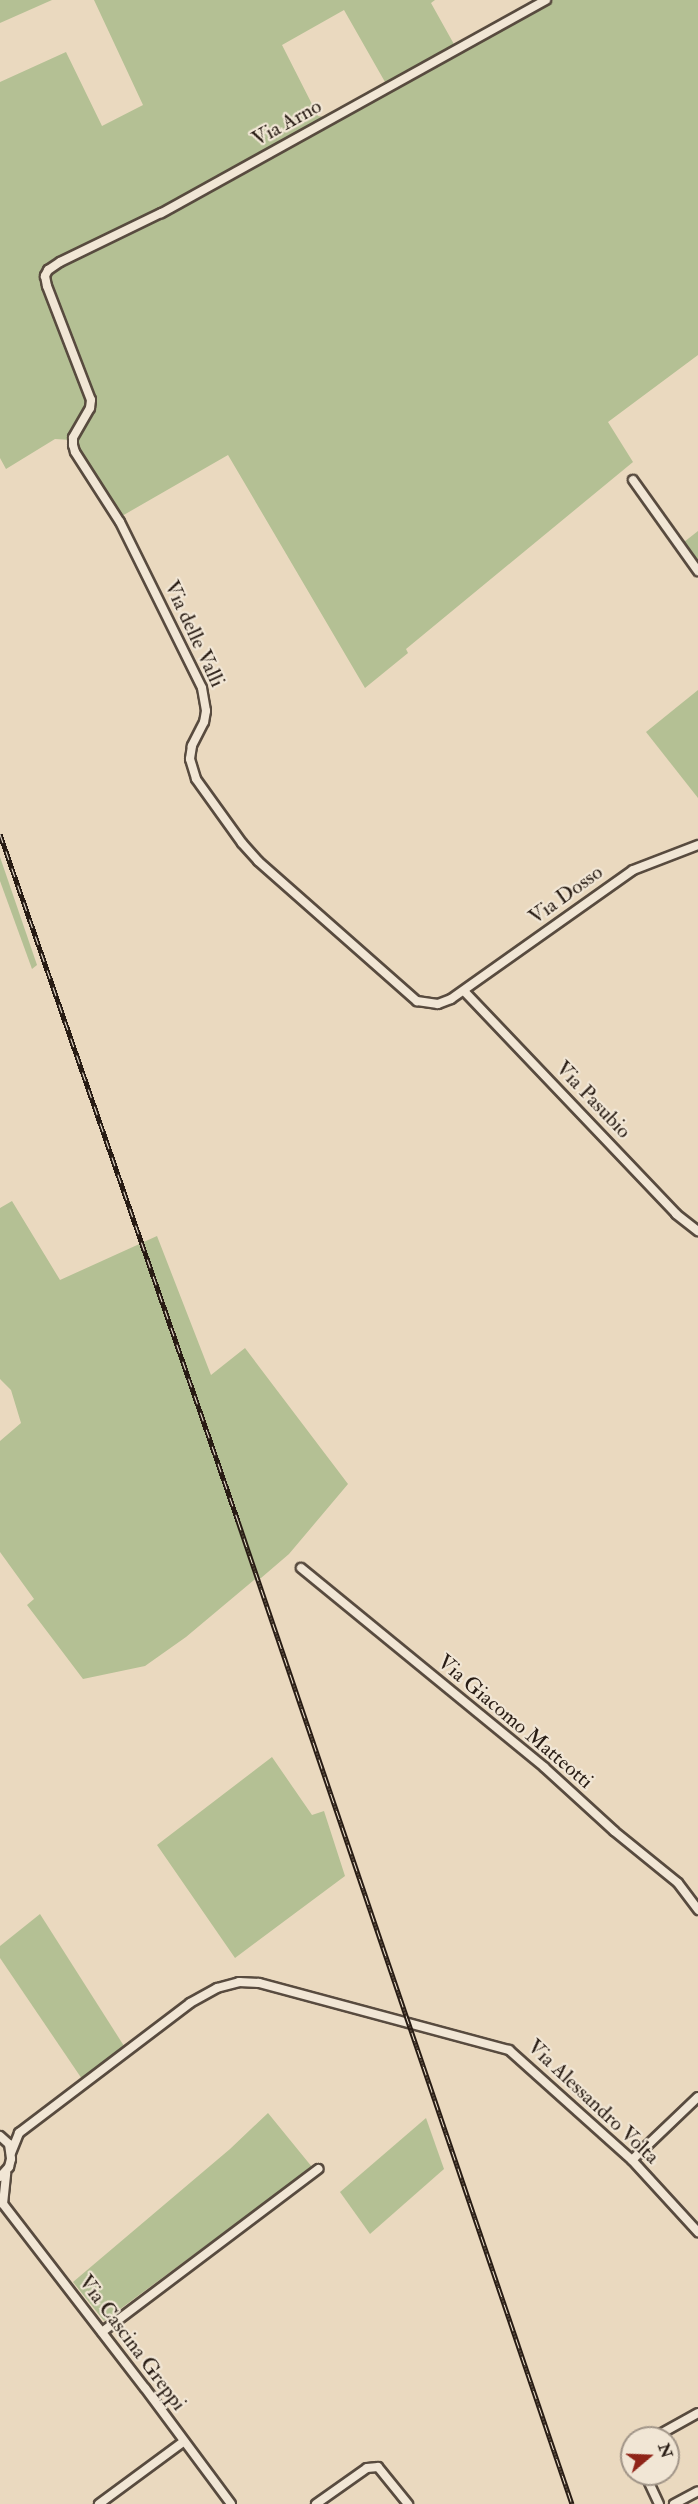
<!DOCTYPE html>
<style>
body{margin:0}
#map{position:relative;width:698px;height:2504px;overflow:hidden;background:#ead9bf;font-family:"IM FELL Double Pica",serif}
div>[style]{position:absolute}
.green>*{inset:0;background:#b4c094}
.roads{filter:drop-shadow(2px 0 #584b3f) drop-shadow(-2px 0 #584b3f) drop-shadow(0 2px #584b3f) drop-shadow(0 -2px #584b3f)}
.minor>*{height:8px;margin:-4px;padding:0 4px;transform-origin:4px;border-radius:4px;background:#f1e6d5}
.rail>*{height:5px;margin-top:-2.5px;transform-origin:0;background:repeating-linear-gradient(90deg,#f1e6d5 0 9px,#281c14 0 18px);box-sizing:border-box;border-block:2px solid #281c14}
span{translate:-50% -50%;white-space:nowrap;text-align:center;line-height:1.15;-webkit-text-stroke:4.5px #f1e6d5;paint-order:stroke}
.street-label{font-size:21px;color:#281c14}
.north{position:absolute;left:620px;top:2426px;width:60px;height:60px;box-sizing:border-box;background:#f1e6d5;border:2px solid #a19588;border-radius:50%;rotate:71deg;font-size:16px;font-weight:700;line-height:24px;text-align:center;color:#281c14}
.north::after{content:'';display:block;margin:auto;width:21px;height:27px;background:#8f2418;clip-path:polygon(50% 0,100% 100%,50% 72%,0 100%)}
</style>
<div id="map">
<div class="green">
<i style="clip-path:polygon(0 0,52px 0,0 23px)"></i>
<i style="clip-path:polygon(evenodd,94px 0,435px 0,431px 3px,455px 46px,539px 0,698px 0,698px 355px,608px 422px,633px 462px,406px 649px,408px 653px,365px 688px,228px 455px,115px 520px,71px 440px,55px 439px,6px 469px,0 458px,0 82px,66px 52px,102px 126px,143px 105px,94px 0,344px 10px,385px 82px,324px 117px,318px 116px,282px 45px,344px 10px)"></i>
<i style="clip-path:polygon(698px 531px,698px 562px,684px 542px)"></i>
<i style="clip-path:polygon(698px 690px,698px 798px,646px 732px)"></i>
<i style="clip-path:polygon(0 857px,37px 965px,32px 969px,0 881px)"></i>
<i style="clip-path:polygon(12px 1201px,60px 1280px,157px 1236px,211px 1375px,245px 1348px,348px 1484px,289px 1554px,261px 1578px,254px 1580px,186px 1637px,145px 1666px,83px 1679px,27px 1605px,34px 1599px,0 1552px,0 1441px,21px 1423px,11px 1390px,0 1379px,0 1208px)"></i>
<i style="clip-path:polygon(272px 1757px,312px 1815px,324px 1811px,345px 1876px,235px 1958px,157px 1845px)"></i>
<i style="clip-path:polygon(40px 1914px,124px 2046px,82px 2079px,0 1958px,0 1946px)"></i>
<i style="clip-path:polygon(268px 2113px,312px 2167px,104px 2321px,73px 2282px,230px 2149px)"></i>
<i style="clip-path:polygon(426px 2118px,444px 2169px,370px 2234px,340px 2192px)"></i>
</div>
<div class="roads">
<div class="minor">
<i style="left:546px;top:0;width:440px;rotate:151deg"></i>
<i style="left:161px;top:213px;width:112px;rotate:154.1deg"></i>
<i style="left:60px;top:262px;width:14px;rotate:146deg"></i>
<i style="left:48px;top:270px;width:7px;rotate:117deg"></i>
<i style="left:45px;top:276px;width:10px;rotate:79deg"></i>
<i style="left:47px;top:286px;width:122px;rotate:68.9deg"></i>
<i style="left:91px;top:400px;width:8px;rotate:97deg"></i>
<i style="left:90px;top:408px;width:34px;rotate:120deg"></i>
<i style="left:73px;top:438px;width:7px;rotate:90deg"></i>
<i style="left:73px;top:445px;width:7px;rotate:74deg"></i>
<i style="left:75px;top:452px;width:83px;rotate:57.3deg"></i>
<i style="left:120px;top:522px;width:185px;rotate:63.7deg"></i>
<i style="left:202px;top:688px;width:23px;rotate:80deg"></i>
<i style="left:206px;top:711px;width:11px;rotate:100deg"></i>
<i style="left:204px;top:722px;width:27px;rotate:117deg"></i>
<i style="left:192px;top:746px;width:13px;rotate:99deg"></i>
<i style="left:190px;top:759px;width:21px;rotate:73deg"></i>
<i style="left:196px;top:779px;width:79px;rotate:54.3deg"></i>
<i style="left:242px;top:843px;width:24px;rotate:48deg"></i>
<i style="left:258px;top:861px;width:212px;rotate:41.4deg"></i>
<i style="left:417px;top:1001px;width:21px;rotate:8deg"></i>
<i style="left:438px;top:1004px;width:14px;rotate:-21deg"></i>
<i style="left:451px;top:999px;width:223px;rotate:-35.3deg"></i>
<i style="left:633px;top:870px;width:70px;rotate:-21deg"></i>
<i style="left:633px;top:480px;width:112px;rotate:54.5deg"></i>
<i style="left:464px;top:991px;width:308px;rotate:46.4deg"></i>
<i style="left:676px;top:1214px;width:28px;rotate:38deg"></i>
<i style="left:301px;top:1568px;width:314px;rotate:39.3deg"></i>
<i style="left:544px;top:1767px;width:95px;rotate:42.4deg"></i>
<i style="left:614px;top:1831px;width:82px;rotate:39.1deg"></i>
<i style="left:678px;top:1883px;width:34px;rotate:53deg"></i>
<i style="left:0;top:2136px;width:12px;rotate:42deg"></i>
<i style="left:9px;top:2144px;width:15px;rotate:82deg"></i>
<i style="left:11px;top:2159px;width:8px;rotate:104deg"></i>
<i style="left:9px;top:2167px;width:13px;rotate:132deg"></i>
<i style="left:11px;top:2153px;width:22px;rotate:-68deg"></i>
<i style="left:19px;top:2133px;width:215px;rotate:-37.2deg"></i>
<i style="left:190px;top:2003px;width:31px;rotate:-29deg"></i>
<i style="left:217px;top:1988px;width:23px;rotate:-15deg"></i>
<i style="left:239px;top:1982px;width:20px;rotate:3deg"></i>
<i style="left:259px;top:1983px;width:259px;rotate:15deg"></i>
<i style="left:509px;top:2050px;width:165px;rotate:41.8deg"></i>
<i style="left:632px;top:2160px;width:98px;rotate:47.5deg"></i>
<i style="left:632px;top:2160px;width:91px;rotate:-43.7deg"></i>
<i style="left:0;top:2200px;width:237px;rotate:52.4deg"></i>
<i style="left:145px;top:2388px;width:144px;rotate:53.4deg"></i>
<i style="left:3px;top:2204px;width:31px;rotate:-84deg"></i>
<i style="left:102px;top:2332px;width:271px;rotate:-37deg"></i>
<i style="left:653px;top:2438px;width:51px;rotate:-29.1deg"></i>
<i style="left:645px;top:2474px;width:33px;rotate:65deg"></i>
<i style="left:99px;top:2504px;width:104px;rotate:-36.4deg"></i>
<i style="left:316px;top:2504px;width:62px;rotate:-35.2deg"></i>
<i style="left:367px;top:2468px;width:11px;rotate:-5deg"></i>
<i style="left:378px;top:2467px;width:48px;rotate:51deg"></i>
<i style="left:674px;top:2504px;width:27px;rotate:-28deg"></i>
</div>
</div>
<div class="rail">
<i style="left:0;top:834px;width:727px;rotate:70.89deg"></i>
<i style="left:238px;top:1521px;width:1038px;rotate:71.23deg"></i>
</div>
<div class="street-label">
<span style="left:287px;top:123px;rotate:-29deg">Via Arno</span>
<span style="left:194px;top:634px;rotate:65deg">Via delle Valli</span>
<span style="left:566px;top:895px;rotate:-36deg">Via Dosso</span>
<span style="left:593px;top:1100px;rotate:46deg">Via Pasubio</span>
<span style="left:515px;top:1722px;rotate:40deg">Via Giacomo Matteotti</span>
<span style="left:593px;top:2102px;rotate:43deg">Via Alessandro Volta</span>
<span style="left:132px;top:2343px;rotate:53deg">Via Cascina Greppi</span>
</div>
<div class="north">N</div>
</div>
